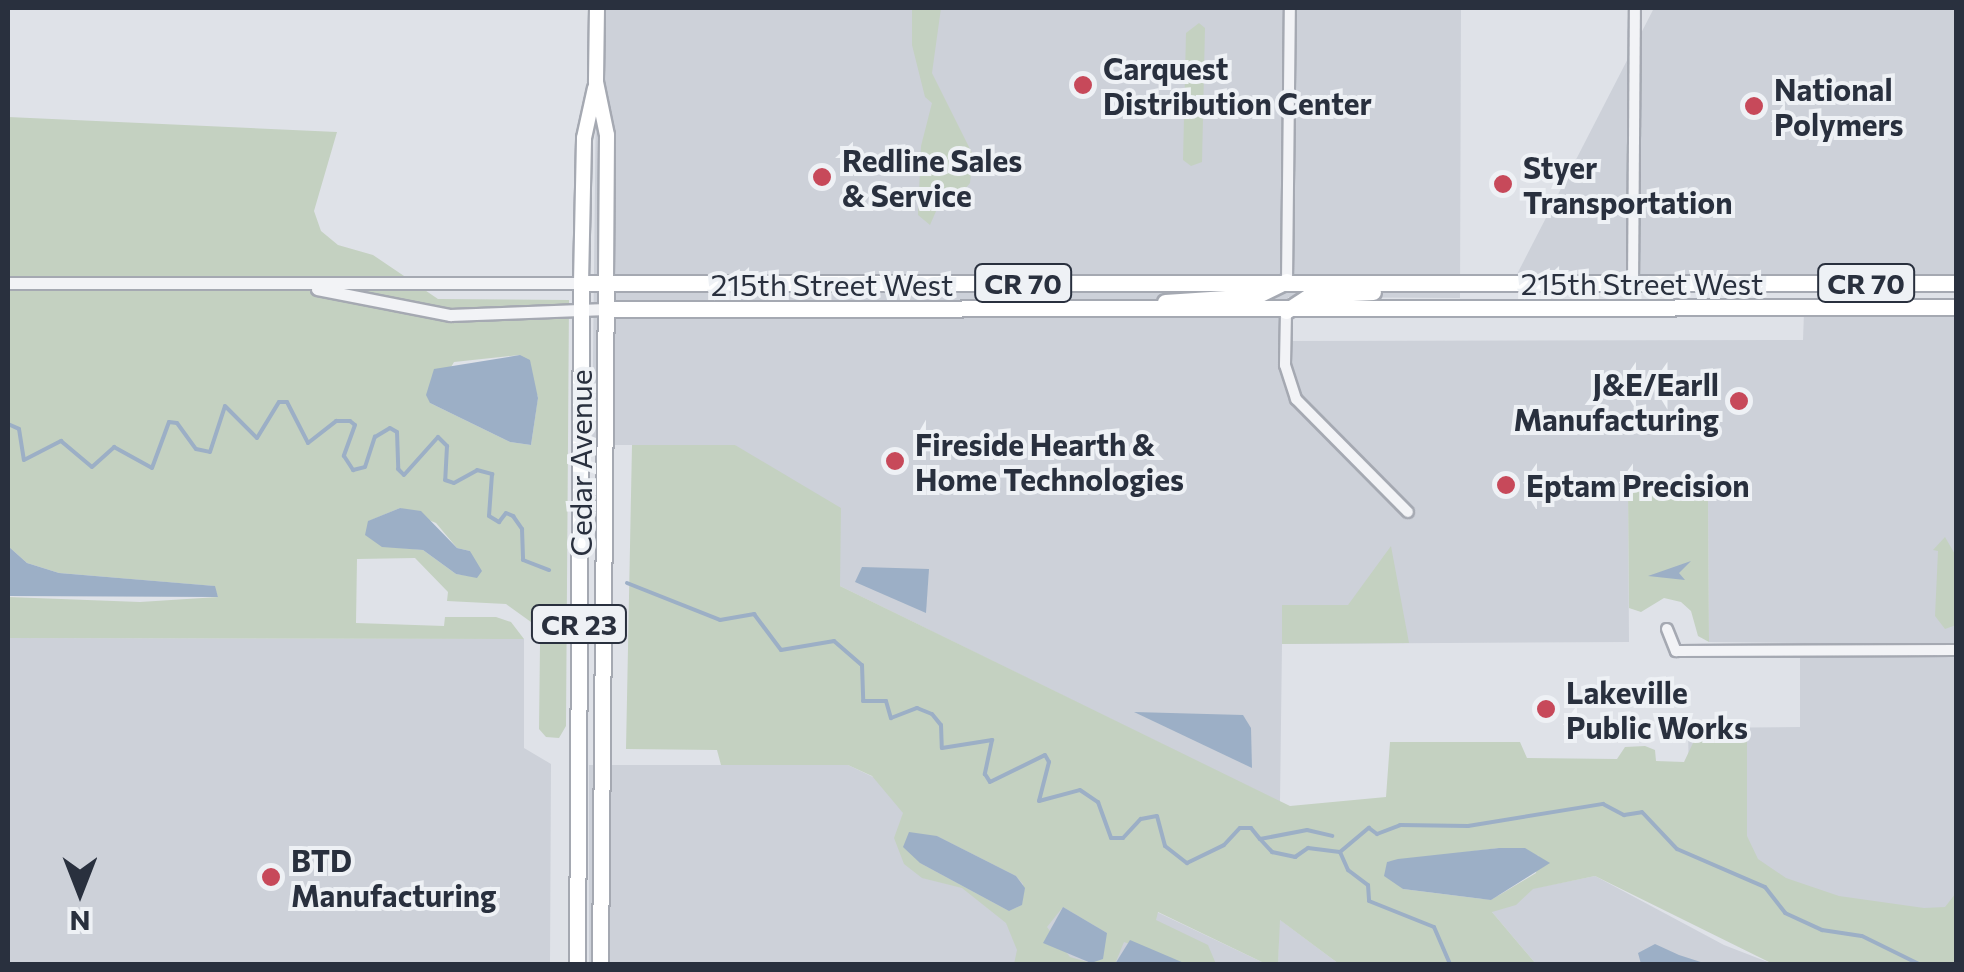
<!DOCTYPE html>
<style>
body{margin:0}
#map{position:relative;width:1964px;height:972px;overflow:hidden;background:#dfe2e8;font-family:Commissioner,sans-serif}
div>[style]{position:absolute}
.built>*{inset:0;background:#cdd1d9}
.green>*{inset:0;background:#c4d1c1}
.water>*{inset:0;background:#9cafc6}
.stream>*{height:4px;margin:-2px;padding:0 2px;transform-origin:2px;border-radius:2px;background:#9cafc6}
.roads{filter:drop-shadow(2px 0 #a5a9b2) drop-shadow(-2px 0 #a5a9b2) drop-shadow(0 2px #a5a9b2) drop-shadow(0 -2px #a5a9b2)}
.minor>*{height:10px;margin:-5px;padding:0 5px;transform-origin:5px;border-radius:5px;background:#f2f3f6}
.tertiary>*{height:11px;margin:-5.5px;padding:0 5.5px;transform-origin:5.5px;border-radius:5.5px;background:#f2f3f6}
.secondary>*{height:14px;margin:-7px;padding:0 7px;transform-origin:7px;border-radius:7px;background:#fff}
.primary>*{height:15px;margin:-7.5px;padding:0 7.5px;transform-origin:7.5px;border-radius:7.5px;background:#fff}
.dots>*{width:28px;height:28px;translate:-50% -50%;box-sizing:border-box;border:5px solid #eef1f5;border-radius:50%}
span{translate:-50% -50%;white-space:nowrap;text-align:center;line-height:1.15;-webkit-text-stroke:8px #eef1f5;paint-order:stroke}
.shield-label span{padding:2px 8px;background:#eef1f5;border:2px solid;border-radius:8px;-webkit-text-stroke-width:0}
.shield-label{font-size:28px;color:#29303e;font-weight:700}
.poi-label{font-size:30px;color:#29303e;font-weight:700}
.left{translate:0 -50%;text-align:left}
.right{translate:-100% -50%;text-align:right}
.street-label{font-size:30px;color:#29303e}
.frame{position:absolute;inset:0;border:10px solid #29303e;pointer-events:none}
.north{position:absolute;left:30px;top:842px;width:100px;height:100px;-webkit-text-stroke:8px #eef1f5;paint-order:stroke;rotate:180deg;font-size:28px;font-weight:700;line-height:40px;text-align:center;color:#29303e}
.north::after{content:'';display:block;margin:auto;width:35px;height:45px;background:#29303e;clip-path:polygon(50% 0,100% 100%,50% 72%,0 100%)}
</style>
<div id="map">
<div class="built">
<i style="clip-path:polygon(597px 8px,1461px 8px,1460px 298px,1288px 297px,1286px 341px,1803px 340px,1804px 312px,1956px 317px,1956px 953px,1690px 842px,1688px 728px,1800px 727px,1800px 643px,1709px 642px,1708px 491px,1628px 492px,1629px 642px,1282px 644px,1280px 802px,840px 586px,735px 445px,592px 445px)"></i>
<i style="clip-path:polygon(1654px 8px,1956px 8px,1956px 278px,1514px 280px)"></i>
<i style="clip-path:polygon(8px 638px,524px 639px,524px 748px,551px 764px,550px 964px,8px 964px)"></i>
<i style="clip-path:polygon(589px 765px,848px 765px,1266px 964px,589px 964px)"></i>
<i style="clip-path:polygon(1595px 876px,1724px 945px,1773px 964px,1536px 964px,1481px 899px)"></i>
<i style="clip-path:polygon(1279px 919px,1339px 964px,1278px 964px)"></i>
</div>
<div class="green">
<i style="clip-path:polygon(912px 8px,941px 8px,932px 73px,973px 155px,970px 183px,954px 202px,940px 202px,930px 225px,918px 215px,921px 146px,932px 103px,925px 97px,912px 45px)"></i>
<i style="clip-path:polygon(1199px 23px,1205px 28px,1202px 162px,1191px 166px,1183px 160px,1186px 33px)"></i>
<i style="clip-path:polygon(evenodd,8px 117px,337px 132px,314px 211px,321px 231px,338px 245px,373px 255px,438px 299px,569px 300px,566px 726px,559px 738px,546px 737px,539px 729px,540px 644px,531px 622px,506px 604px,447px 601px,448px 592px,415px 558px,357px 559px,356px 623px,444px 626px,445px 617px,496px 617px,511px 622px,524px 639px,8px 638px,8px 597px,140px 602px,218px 597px,214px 586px,59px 573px,27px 563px,8px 546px,8px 117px,520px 355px,538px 397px,531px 445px,510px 442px,430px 403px,454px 362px,520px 355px,8px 117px,400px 508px,436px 523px,457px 548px,470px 551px,477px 577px,456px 574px,423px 550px,393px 547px,369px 521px,400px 508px)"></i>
<i style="clip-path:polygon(evenodd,632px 445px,735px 445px,841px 508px,840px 586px,1290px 806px,1386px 797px,1390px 742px,1520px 742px,1527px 758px,1617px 759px,1625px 747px,1645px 746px,1655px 750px,1656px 761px,1684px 762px,1702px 724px,1747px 726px,1747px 836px,1758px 859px,1786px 878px,1839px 896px,1924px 908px,1945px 907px,1956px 893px,1956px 964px,1773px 964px,1595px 876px,1533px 889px,1516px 905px,1492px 912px,1536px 964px,1339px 964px,1280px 920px,1278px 964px,1266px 964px,1158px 912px,1156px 920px,1208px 945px,1216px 964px,1186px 964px,1124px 942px,1115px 964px,1014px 964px,1017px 950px,1006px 923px,962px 888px,922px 878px,904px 864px,894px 838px,903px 813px,872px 776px,848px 765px,721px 765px,717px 750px,626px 749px,632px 445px,937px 836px,1016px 876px,1023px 884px,1022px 905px,1009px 911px,920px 863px,937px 836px,632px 445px,1499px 848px,1539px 856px,1536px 873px,1491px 900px,1403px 889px,1387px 862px,1499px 848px,632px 445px,1063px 907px,1107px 933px,1091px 963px,1070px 957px,1047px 927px,1063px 907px)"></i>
<i style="clip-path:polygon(1628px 491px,1708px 491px,1709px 642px,1698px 636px,1691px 611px,1681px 602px,1664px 598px,1641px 612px,1629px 608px)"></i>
<i style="clip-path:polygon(1945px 537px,1956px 556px,1956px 625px,1945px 629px,1935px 616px,1938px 551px,1933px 550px)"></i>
<i style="clip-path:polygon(1391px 546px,1409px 643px,1282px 644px,1282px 605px,1348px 605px)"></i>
</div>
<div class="water">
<i style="clip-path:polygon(520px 355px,530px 360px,538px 398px,531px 445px,510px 442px,430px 403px,426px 395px,434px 369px)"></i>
<i style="clip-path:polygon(400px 508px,421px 511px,457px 548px,470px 551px,482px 571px,477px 578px,456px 574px,423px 550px,382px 547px,365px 535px,368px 521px)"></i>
<i style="clip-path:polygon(8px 546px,27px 563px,59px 573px,215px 586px,218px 597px,8px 596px)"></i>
<i style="clip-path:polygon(1691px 561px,1679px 573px,1685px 580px,1648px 576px)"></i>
<i style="clip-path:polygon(862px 567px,929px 569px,926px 613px,855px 582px)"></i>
<i style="clip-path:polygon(1134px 712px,1243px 715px,1251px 728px,1252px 768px)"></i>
<i style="clip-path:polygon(909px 832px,937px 836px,1016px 876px,1025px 888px,1022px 905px,1009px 911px,920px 863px,903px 847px)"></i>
<i style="clip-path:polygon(1499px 848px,1525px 848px,1550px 863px,1491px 900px,1403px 889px,1384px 876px,1387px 862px,1398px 859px)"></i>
<i style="clip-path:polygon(1063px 907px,1107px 933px,1103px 959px,1091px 963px,1043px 943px)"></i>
<i style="clip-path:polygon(1130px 940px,1184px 963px,1186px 964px,1115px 964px)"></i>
<i style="clip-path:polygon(1655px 944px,1679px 955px,1707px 964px,1641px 964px,1638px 953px)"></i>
</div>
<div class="stream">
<i style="left:8px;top:424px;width:12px;rotate:24deg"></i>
<i style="left:19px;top:429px;width:31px;rotate:81deg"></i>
<i style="left:24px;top:460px;width:42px;rotate:-27.2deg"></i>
<i style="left:61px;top:441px;width:40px;rotate:40deg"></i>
<i style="left:92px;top:467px;width:30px;rotate:-42deg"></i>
<i style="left:114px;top:447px;width:43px;rotate:28.9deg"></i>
<i style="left:152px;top:468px;width:49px;rotate:-69.7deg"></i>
<i style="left:169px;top:422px;width:8px;rotate:7deg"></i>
<i style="left:177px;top:423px;width:32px;rotate:54deg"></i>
<i style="left:196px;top:449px;width:14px;rotate:12deg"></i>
<i style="left:210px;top:452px;width:48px;rotate:-71.9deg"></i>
<i style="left:225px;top:406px;width:45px;rotate:45deg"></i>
<i style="left:257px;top:438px;width:42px;rotate:-58.6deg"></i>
<i style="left:279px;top:402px;width:8px"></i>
<i style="left:287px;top:402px;width:46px;rotate:62.9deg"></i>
<i style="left:308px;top:443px;width:36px;rotate:-38deg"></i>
<i style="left:336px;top:421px;width:14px"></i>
<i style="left:350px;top:421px;width:6px;rotate:39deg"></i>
<i style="left:355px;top:425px;width:33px;rotate:110deg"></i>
<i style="left:344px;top:456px;width:17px;rotate:57deg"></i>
<i style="left:353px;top:470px;width:12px;rotate:-14deg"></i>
<i style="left:365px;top:467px;width:32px;rotate:-72deg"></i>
<i style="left:375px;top:437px;width:17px;rotate:-31deg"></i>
<i style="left:390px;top:428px;width:8px;rotate:30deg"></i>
<i style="left:397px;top:432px;width:37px;rotate:88deg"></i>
<i style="left:398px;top:469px;width:8px;rotate:45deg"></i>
<i style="left:404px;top:475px;width:51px;rotate:-48.2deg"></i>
<i style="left:438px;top:437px;width:13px;rotate:45deg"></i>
<i style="left:447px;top:446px;width:34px;rotate:93deg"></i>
<i style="left:445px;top:480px;width:9px;rotate:18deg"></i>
<i style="left:454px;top:483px;width:26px;rotate:-29deg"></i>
<i style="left:477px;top:470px;width:16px;rotate:15deg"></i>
<i style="left:492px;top:474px;width:42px;rotate:94.1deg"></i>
<i style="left:489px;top:516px;width:12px;rotate:31deg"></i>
<i style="left:499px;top:522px;width:11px;rotate:-52deg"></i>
<i style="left:506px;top:513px;width:8px;rotate:23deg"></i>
<i style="left:513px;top:516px;width:16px;rotate:55deg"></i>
<i style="left:522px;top:529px;width:31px;rotate:88deg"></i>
<i style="left:523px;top:560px;width:28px;rotate:21deg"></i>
<i style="left:627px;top:583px;width:100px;rotate:21.7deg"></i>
<i style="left:720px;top:620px;width:35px;rotate:-10deg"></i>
<i style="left:754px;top:614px;width:45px;rotate:53.1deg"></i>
<i style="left:781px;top:650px;width:54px;rotate:-9.6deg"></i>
<i style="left:834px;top:641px;width:37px;rotate:41deg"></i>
<i style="left:862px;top:665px;width:36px;rotate:88deg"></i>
<i style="left:863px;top:701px;width:23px"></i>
<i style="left:886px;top:701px;width:18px;rotate:74deg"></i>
<i style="left:891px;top:718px;width:28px;rotate:-21deg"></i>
<i style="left:917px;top:708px;width:16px;rotate:22deg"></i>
<i style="left:932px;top:714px;width:14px;rotate:51deg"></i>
<i style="left:941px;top:725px;width:23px;rotate:88deg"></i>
<i style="left:942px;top:748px;width:51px;rotate:-9.1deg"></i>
<i style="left:992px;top:740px;width:35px;rotate:102deg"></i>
<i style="left:985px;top:774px;width:9px;rotate:58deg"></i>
<i style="left:990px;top:782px;width:61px;rotate:-26.1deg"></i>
<i style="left:1045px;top:755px;width:8px;rotate:60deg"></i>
<i style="left:1049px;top:762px;width:40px;rotate:104.4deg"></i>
<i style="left:1039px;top:801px;width:42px;rotate:-15deg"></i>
<i style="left:1080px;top:790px;width:22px;rotate:34deg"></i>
<i style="left:1098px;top:802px;width:38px;rotate:70deg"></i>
<i style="left:1111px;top:838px;width:12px"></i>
<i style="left:1123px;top:838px;width:26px;rotate:-47deg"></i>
<i style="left:1141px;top:819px;width:16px;rotate:-11deg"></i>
<i style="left:1157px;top:816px;width:31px;rotate:75deg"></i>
<i style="left:1165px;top:846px;width:28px;rotate:38deg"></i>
<i style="left:1187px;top:863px;width:41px;rotate:-25.9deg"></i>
<i style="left:1224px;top:845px;width:23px;rotate:-47deg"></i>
<i style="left:1240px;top:828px;width:11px"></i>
<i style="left:1251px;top:828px;width:14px;rotate:51deg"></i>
<i style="left:1260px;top:839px;width:48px;rotate:-10.8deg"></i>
<i style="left:1307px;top:830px;width:26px;rotate:13deg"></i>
<i style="left:1260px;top:839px;width:18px;rotate:47deg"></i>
<i style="left:1272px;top:852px;width:24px;rotate:12deg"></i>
<i style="left:1295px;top:857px;width:16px;rotate:-35deg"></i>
<i style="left:1308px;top:848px;width:32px;rotate:7deg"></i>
<i style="left:1340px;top:852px;width:38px;rotate:-40deg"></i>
<i style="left:1369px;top:828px;width:10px;rotate:37deg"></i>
<i style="left:1377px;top:834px;width:25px;rotate:-21deg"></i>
<i style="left:1400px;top:825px;width:68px;rotate:0.8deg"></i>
<i style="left:1468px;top:826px;width:137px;rotate:-9.3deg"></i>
<i style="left:1603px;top:804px;width:24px;rotate:28deg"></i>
<i style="left:1624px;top:815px;width:18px;rotate:-9deg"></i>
<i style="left:1642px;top:812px;width:51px;rotate:46.6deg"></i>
<i style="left:1677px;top:849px;width:96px;rotate:23.4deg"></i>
<i style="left:1765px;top:887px;width:33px;rotate:52deg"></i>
<i style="left:1785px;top:913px;width:41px;rotate:24.7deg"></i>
<i style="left:1822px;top:930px;width:40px;rotate:8.5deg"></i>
<i style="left:1862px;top:936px;width:64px;rotate:26.2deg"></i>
<i style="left:1340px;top:852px;width:20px;rotate:66deg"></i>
<i style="left:1348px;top:870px;width:25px;rotate:37deg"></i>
<i style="left:1368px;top:885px;width:16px;rotate:86deg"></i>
<i style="left:1369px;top:901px;width:70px;rotate:21.8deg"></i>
<i style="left:1434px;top:927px;width:40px;rotate:66.6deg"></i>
</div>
<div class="roads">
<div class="minor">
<i style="left:1287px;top:281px;width:273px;rotate:-89.4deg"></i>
<i style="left:1633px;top:284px;width:276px;rotate:-89.6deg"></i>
<i style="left:1286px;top:312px;width:53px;rotate:91.1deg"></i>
<i style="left:1285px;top:365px;width:36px;rotate:72deg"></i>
<i style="left:1296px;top:399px;width:159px;rotate:45.3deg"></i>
<i style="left:1667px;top:629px;width:24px;rotate:68deg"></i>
<i style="left:1676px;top:651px;width:280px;rotate:-0.2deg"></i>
</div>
<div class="tertiary">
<i style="left:8px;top:283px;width:573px"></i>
<i style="left:317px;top:289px;width:136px;rotate:11.1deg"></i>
<i style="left:450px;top:315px;width:156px;rotate:-2.2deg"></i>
</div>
<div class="secondary">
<i style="left:597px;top:8px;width:74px;rotate:90.8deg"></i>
<i style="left:596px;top:82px;width:54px;rotate:78.3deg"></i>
<i style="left:607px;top:135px;width:148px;rotate:90.4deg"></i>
<i style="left:581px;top:283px;width:145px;rotate:-88.8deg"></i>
<i style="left:584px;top:138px;width:51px;rotate:-77.6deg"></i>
</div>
<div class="primary">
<i style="left:1165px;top:302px;width:91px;rotate:-3.8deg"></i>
<i style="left:1256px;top:296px;width:34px;rotate:-26deg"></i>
<i style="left:606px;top:309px;width:1350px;rotate:-0.08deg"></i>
<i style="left:1286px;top:311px;width:30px;rotate:-33deg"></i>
<i style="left:1311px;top:295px;width:62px;rotate:-2.8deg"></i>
<i style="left:577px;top:964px;width:681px;rotate:-89.66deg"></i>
<i style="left:581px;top:283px;width:1375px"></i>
<i style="left:600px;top:964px;width:681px;rotate:-89.5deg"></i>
</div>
</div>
<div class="dots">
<i style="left:1083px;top:85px;background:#c7495a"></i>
<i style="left:1754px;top:106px;background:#c7495a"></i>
<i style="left:822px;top:177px;background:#c7495a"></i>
<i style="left:1503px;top:184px;background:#c7495a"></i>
<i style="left:1739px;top:401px;background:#c7495a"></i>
<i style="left:895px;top:461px;background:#c7495a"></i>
<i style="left:1506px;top:485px;background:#c7495a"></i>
<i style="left:1546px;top:709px;background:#c7495a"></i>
<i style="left:271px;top:877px;background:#c7495a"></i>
</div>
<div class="shield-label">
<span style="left:1023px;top:283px">CR 70</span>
<span style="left:1866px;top:283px">CR 70</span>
<span style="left:579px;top:624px">CR 23</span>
</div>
<div class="poi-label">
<span class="left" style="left:1103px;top:85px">Carquest<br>Distribution Center</span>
<span class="left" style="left:1774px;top:106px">National<br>Polymers</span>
<span class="left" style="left:842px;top:177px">Redline Sales<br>&amp; Service</span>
<span class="left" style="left:1523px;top:184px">Styer<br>Transportation</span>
<span class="right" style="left:1719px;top:401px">J&amp;E/Earll<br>Manufacturing</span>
<span class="left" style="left:915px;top:461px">Fireside Hearth &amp;<br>Home Technologies</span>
<span class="left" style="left:1526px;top:485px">Eptam Precision</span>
<span class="left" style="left:1566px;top:709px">Lakeville<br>Public Works</span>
<span class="left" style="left:291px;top:877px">BTD<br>Manufacturing</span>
</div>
<div class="street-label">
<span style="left:1642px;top:283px">215th Street West</span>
<span style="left:832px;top:284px">215th Street West</span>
<span style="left:580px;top:463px;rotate:-90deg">Cedar Avenue</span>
</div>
<div class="frame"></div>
<div class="north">N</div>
</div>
